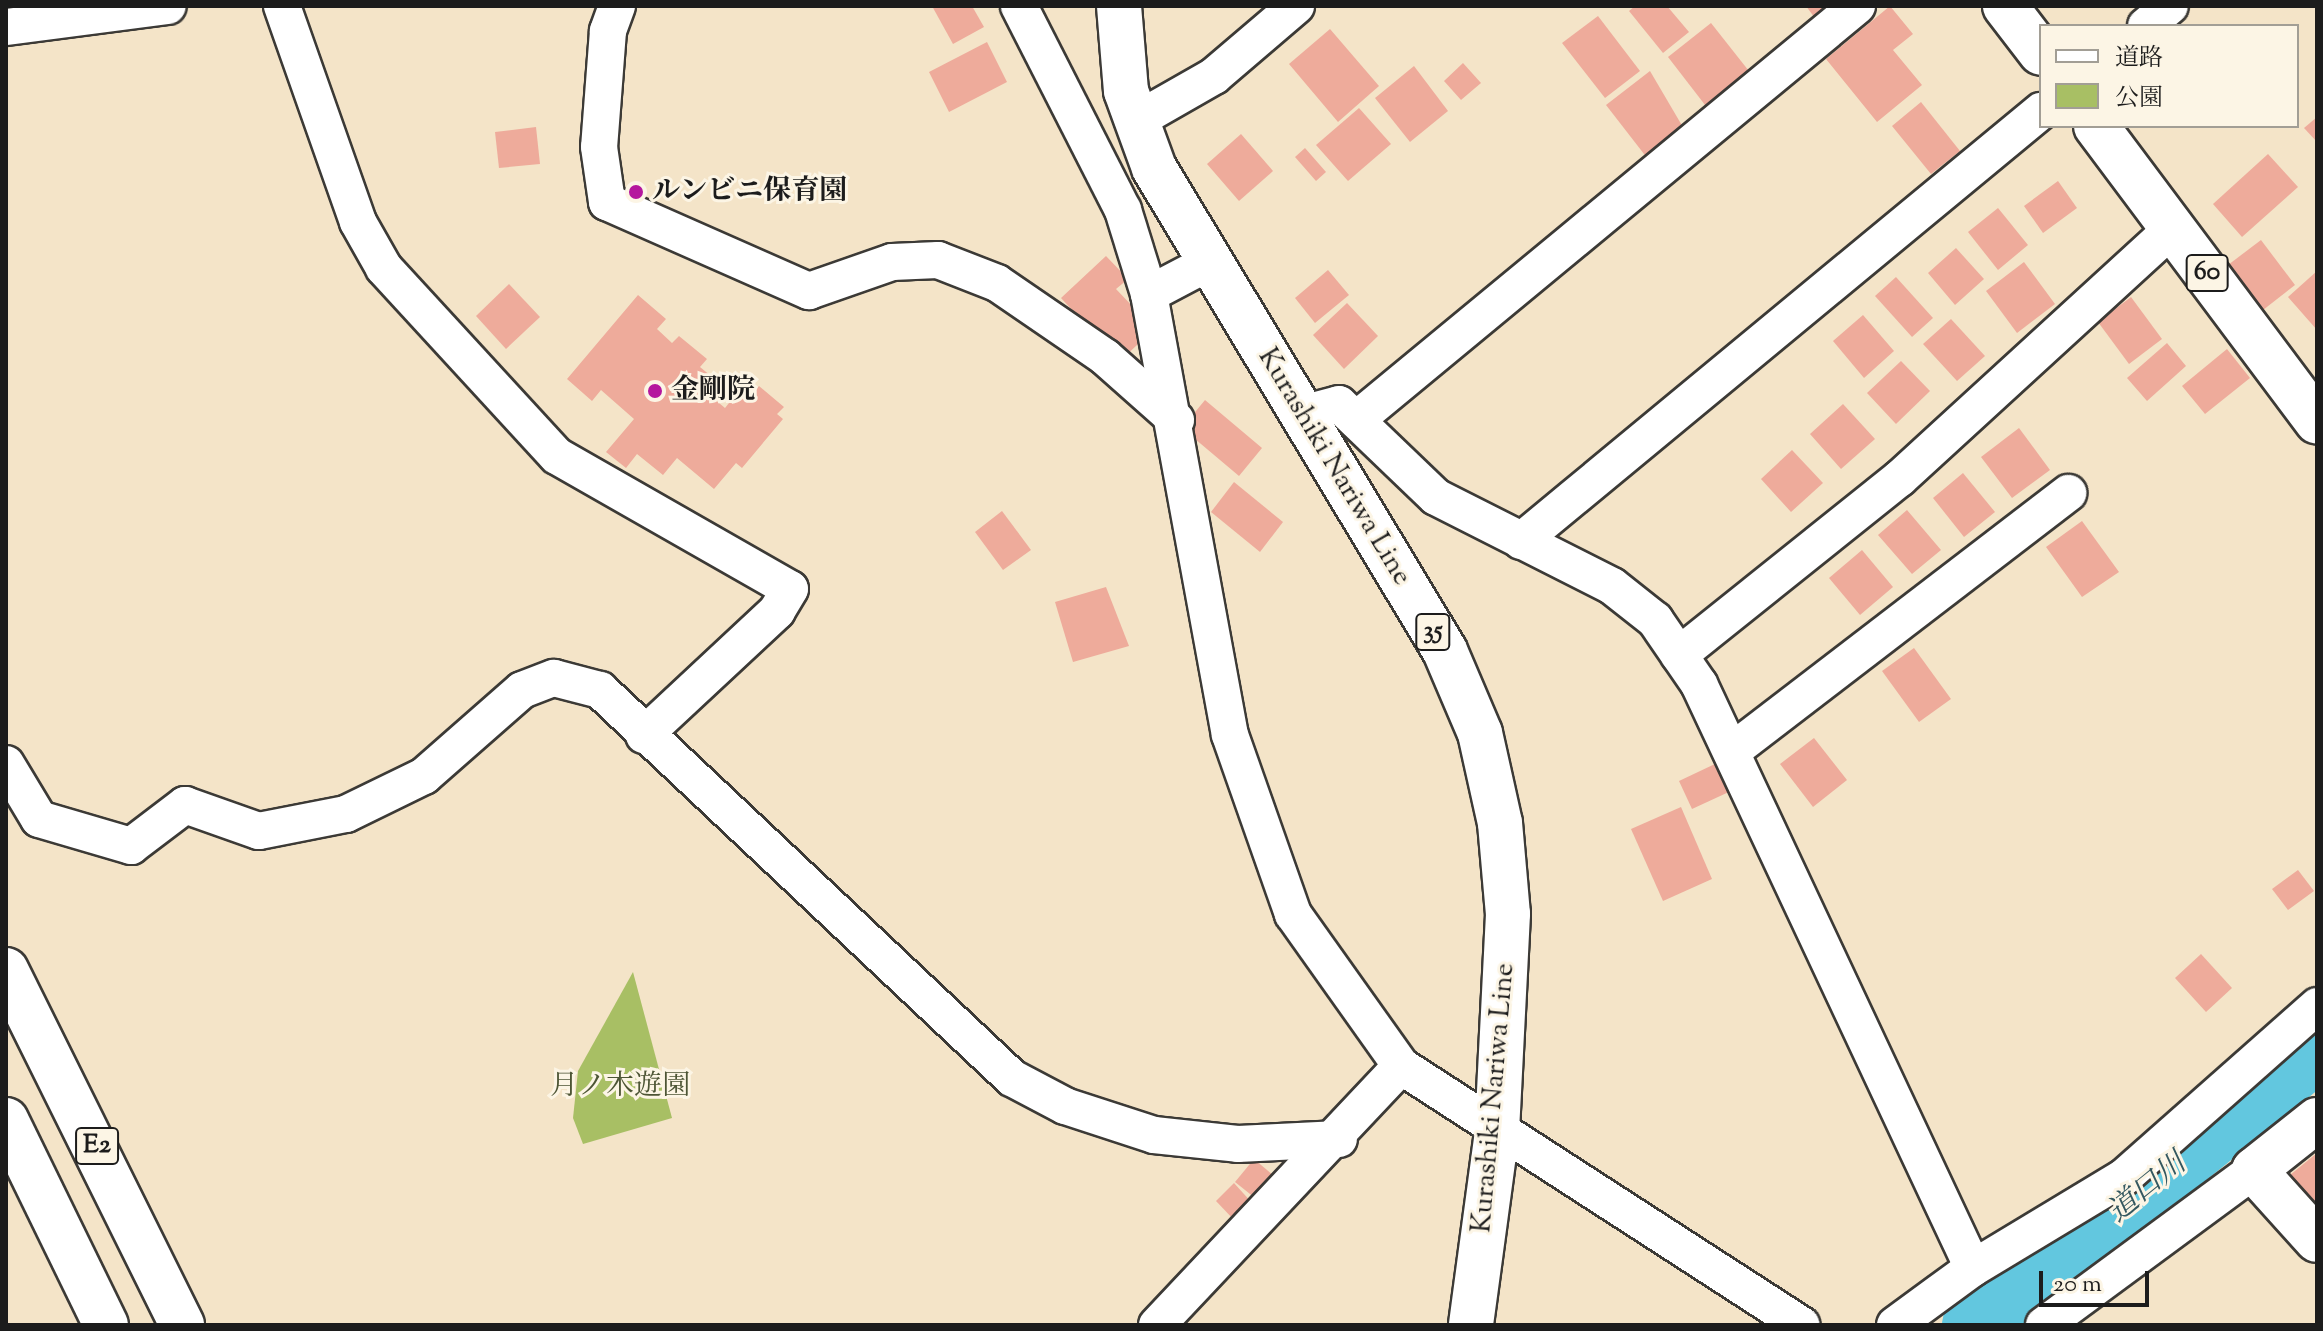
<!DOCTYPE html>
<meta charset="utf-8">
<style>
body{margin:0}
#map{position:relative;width:2323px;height:1331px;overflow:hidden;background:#f4e4c8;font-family:"Sorts Mill Goudy","Noto Serif JP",serif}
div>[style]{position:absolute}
.green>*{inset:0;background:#a8bf64}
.river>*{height:66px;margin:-33px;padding:0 33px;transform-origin:33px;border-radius:33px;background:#62c7df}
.building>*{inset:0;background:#eeab9b}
.roads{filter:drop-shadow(2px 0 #3c3a36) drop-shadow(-2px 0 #3c3a36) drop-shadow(0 2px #3c3a36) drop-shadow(0 -2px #3c3a36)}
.minor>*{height:36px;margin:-18px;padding:0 18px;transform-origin:18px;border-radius:18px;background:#fff}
.major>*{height:44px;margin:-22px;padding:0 22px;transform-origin:22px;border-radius:22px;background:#fff}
.highway>*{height:44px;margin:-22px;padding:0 22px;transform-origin:22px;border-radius:22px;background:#fff}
.dots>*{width:22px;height:22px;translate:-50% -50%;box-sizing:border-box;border:4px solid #fcf5e5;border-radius:50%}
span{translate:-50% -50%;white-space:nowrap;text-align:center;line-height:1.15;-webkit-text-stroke:6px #fcf5e5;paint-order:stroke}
.shield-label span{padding:2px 6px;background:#fcf5e5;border:2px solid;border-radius:6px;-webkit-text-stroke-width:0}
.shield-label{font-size:26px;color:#1c1c1c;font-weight:700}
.poi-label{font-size:28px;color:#1c1c1c;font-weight:700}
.left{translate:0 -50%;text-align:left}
.street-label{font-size:28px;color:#1c1c1c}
.park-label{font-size:28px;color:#4d5535}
.water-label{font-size:30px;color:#345860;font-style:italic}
.frame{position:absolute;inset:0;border:8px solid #1c1c1c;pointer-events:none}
.legend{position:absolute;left:2039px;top:24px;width:260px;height:104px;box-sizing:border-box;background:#fcf5e5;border:2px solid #a29e95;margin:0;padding:10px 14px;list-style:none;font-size:24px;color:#1c1c1c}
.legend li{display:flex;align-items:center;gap:16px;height:40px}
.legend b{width:40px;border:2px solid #a29e95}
.scale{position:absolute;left:2039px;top:1271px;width:110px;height:36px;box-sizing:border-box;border:4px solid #1c1c1c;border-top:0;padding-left:10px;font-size:24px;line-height:28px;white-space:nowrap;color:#1c1c1c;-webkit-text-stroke:6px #fcf5e5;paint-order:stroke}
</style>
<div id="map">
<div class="green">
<i style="clip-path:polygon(633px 972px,672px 1118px,583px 1144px,573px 1118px,578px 1071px)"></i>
</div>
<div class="river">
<i style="left:1975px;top:1325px;width:440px;rotate:-39deg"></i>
</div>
<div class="building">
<i style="clip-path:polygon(932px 6px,972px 6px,984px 27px,953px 44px)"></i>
<i style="clip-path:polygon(1635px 6px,1667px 6px,1689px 32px,1663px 53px,1629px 11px)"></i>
<i style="clip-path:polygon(1806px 6px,1844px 6px,1820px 25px)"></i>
<i style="clip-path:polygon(1890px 6px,1913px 34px,1893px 50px,1922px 85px,1877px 122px,1826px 59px)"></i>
<i style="clip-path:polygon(1598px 16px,1640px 71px,1605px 98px,1562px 43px)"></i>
<i style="clip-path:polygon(1711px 23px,1756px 80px,1712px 114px,1668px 57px)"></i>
<i style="clip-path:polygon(1330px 29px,1379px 86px,1338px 122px,1289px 64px)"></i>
<i style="clip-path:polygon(987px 42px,1007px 82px,949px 112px,929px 72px)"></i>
<i style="clip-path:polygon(1463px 63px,1481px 83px,1461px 100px,1444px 81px)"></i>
<i style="clip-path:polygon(1414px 66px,1448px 111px,1410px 142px,1375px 98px)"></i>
<i style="clip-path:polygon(1650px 71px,1687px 134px,1651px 163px,1606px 105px)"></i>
<i style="clip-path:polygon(1921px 102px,1960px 151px,1931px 174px,1892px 126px)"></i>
<i style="clip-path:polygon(1359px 108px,1391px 144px,1348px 181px,1316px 145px)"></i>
<i style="clip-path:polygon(2317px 117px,2317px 142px,2304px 128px)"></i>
<i style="clip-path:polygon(536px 127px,540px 164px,499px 168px,495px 132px)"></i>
<i style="clip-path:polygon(1241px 134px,1273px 171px,1239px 201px,1207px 164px)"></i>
<i style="clip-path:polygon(1305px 148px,1326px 172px,1316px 181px,1295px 157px)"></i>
<i style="clip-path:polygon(2268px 154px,2298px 187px,2242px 237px,2213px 204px)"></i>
<i style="clip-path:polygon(2058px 181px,2077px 208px,2043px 233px,2024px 206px)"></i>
<i style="clip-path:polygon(1998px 208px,2028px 245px,1998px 270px,1968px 232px)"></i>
<i style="clip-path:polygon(2261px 240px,2295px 285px,2263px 310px,2228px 265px)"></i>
<i style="clip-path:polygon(1956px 248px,1984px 279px,1955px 305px,1928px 273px)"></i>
<i style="clip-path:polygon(1106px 256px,1128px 279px,1116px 289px,1154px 329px,1120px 361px,1061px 298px)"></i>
<i style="clip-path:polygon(2024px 262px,2055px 304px,2017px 333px,1986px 291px)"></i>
<i style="clip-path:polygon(1328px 270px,1349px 295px,1315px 323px,1295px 298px)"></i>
<i style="clip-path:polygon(2317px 271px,2317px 330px,2288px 297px)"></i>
<i style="clip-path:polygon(1896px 277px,1933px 318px,1912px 337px,1875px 296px)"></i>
<i style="clip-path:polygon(509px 284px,540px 317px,506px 349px,476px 316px)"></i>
<i style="clip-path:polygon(638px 295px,666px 319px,657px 329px,672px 343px,679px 336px,707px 359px,700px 367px,717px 381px,707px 393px,725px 408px,741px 388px,751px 396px,759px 386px,784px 407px,777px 414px,783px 419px,742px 468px,736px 463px,714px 489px,677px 458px,663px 475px,637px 454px,626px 468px,606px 452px,634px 419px,601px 390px,592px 401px,567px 379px)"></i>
<i style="clip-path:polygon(2131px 297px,2162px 339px,2129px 364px,2098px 322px)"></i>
<i style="clip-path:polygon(1347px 303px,1378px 336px,1344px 369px,1313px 335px)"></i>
<i style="clip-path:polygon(1863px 315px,1894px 351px,1864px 378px,1833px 341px)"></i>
<i style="clip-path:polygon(1951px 319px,1985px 356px,1957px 381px,1923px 344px)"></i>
<i style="clip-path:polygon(2167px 343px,2186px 366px,2147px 401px,2127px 378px)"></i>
<i style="clip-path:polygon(2227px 349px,2250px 378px,2205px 414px,2182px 386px)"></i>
<i style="clip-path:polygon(1901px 361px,1930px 391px,1896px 424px,1867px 393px)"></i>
<i style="clip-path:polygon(1205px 400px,1262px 448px,1239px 476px,1182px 428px)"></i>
<i style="clip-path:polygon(1843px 404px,1875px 439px,1841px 469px,1810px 434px)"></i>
<i style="clip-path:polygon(2019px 428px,2050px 470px,2012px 498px,1981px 457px)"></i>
<i style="clip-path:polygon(1792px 450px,1823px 483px,1791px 512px,1761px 479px)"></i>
<i style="clip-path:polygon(1963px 473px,1995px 512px,1964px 537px,1933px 498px)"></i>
<i style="clip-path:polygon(1234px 482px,1283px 522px,1260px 552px,1211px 512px)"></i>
<i style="clip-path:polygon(1907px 510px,1941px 550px,1912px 574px,1878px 535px)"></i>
<i style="clip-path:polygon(1002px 511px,1031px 550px,1003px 570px,975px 532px)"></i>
<i style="clip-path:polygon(2082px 521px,2119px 572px,2082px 597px,2046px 547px)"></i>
<i style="clip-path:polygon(1862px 550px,1893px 587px,1860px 615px,1829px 578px)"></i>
<i style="clip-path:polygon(1106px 587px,1129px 646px,1073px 662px,1055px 602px)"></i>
<i style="clip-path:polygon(1914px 648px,1951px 699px,1919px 722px,1882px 671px)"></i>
<i style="clip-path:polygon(1814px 738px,1847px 780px,1813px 807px,1780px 764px)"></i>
<i style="clip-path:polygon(1717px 763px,1731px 791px,1692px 809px,1679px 781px)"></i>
<i style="clip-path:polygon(1681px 807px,1712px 879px,1663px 901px,1631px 829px)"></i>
<i style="clip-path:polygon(2298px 870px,2314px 891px,2288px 910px,2272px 889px)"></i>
<i style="clip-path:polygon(2201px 954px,2232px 988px,2206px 1012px,2175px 978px)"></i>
<i style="clip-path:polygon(2317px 1153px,2317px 1212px,2284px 1180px)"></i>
<i style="clip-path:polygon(1254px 1159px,1273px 1175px,1255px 1198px,1235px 1182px)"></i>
<i style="clip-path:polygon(1234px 1183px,1253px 1204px,1235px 1221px,1216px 1201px)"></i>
</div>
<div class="roads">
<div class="minor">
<i style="left:282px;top:6px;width:229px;rotate:70.6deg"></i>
<i style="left:358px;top:222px;width:53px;rotate:60.5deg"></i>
<i style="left:384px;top:268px;width:255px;rotate:47.4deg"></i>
<i style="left:557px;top:456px;width:268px;rotate:29.7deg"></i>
<i style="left:790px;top:589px;width:26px;rotate:121deg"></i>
<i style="left:777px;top:611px;width:182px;rotate:137deg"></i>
<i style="left:617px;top:6px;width:27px;rotate:110deg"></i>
<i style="left:608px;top:31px;width:116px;rotate:94.4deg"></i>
<i style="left:599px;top:147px;width:56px;rotate:81.7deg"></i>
<i style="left:607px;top:202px;width:221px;rotate:23.8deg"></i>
<i style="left:809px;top:291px;width:88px;rotate:-19.3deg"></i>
<i style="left:892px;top:262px;width:46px;rotate:-2.5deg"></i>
<i style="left:938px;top:260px;width:63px;rotate:21.3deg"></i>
<i style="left:997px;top:283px;width:131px;rotate:34.4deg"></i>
<i style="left:1105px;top:357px;width:95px;rotate:41.6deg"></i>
<i style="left:1019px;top:6px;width:229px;rotate:63deg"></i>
<i style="left:1123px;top:210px;width:88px;rotate:72.8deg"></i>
<i style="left:1149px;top:294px;width:448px;rotate:79.6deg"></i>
<i style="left:1230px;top:735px;width:190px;rotate:70.6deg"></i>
<i style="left:1293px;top:914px;width:186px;rotate:54.6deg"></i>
<i style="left:1401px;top:1066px;width:477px;rotate:32.9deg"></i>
<i style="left:2146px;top:26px;width:31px;rotate:-40deg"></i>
<i style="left:6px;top:27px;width:163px;rotate:-7.4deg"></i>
<i style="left:1137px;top:120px;width:89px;rotate:-29.7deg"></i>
<i style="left:1214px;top:76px;width:108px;rotate:-40.5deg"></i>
<i style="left:1149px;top:294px;width:69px;rotate:-27.7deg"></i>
<i style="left:1302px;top:414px;width:38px;rotate:-15deg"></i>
<i style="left:1339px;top:404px;width:134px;rotate:43.8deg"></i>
<i style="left:1436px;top:497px;width:197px;rotate:26.8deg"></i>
<i style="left:1612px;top:586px;width:55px;rotate:38.3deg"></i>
<i style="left:1655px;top:620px;width:78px;rotate:55.5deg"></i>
<i style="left:1699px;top:684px;width:645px;rotate:64.87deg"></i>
<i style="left:1356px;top:420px;width:650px;rotate:-39.57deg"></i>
<i style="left:1521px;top:541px;width:675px;rotate:-39.59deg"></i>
<i style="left:1679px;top:655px;width:282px;rotate:-38.7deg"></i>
<i style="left:1899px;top:479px;width:372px;rotate:-42.5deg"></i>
<i style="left:1732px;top:751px;width:424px;rotate:-37.5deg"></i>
<i style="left:6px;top:764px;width:64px;rotate:59deg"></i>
<i style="left:39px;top:819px;width:96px;rotate:16.4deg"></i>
<i style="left:131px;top:846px;width:68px;rotate:-37.2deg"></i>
<i style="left:185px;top:805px;width:78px;rotate:19.4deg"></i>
<i style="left:259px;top:831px;width:89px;rotate:-11.1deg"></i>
<i style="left:346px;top:814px;width:87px;rotate:-26deg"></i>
<i style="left:424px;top:776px;width:130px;rotate:-41.3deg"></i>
<i style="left:522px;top:690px;width:34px;rotate:-21deg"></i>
<i style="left:554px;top:678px;width:48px;rotate:14.6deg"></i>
<i style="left:600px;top:690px;width:566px;rotate:43.28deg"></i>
<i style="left:1012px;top:1078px;width:60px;rotate:27.8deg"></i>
<i style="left:1065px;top:1106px;width:94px;rotate:18deg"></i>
<i style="left:1154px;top:1135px;width:84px;rotate:6.1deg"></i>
<i style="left:1238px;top:1144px;width:101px;rotate:-2.8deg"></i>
<i style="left:1157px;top:1325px;width:356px;rotate:-46.7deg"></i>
<i style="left:1895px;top:1325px;width:97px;rotate:-36.2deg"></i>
<i style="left:1973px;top:1268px;width:176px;rotate:-31.1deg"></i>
<i style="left:2124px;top:1177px;width:258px;rotate:-41.5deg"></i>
<i style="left:2044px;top:1325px;width:261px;rotate:-36.4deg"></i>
</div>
<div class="major">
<i style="left:1119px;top:6px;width:85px;rotate:85.3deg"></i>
<i style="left:1126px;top:91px;width:82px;rotate:70deg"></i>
<i style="left:1154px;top:168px;width:564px;rotate:58.93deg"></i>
<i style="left:1445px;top:651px;width:89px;rotate:66.9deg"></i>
<i style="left:1480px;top:733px;width:92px;rotate:77.5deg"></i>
<i style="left:1500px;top:823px;width:91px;rotate:85deg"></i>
<i style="left:1508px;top:914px;width:218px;rotate:92.9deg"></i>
<i style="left:1497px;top:1132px;width:195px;rotate:97.7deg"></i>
<i style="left:2005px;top:6px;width:59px;rotate:52.5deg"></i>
<i style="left:2096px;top:126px;width:369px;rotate:53.2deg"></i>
<i style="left:2317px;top:1120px;width:80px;rotate:141.6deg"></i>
<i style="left:2254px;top:1170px;width:94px;rotate:48deg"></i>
</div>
<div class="highway">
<i style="left:6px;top:970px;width:396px;rotate:63.6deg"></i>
<i style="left:6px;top:1120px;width:228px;rotate:64deg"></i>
</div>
</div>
<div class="dots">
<i style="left:636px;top:192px;background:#b5179e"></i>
<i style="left:655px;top:391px;background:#b5179e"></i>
</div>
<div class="shield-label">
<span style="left:2207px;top:273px">60</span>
<span style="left:1433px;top:632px">35</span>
<span style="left:97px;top:1146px">E2</span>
</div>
<div class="poi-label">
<span class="left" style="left:652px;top:192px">ルンビニ保育園</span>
<span class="left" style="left:671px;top:391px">金剛院</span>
</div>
<div class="street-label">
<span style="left:1334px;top:467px;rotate:59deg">Kurashiki Nariwa Line</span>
<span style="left:1494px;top:1098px;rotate:-85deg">Kurashiki Nariwa Line</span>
</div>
<div class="park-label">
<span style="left:620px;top:1087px">月ノ木遊園</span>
</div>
<div class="water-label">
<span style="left:2148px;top:1189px;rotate:-39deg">道口川</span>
</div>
<div class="frame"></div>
<ul class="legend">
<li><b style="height:10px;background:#fff"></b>道路</li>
<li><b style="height:22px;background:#a8bf64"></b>公園</li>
</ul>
<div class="scale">20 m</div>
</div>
